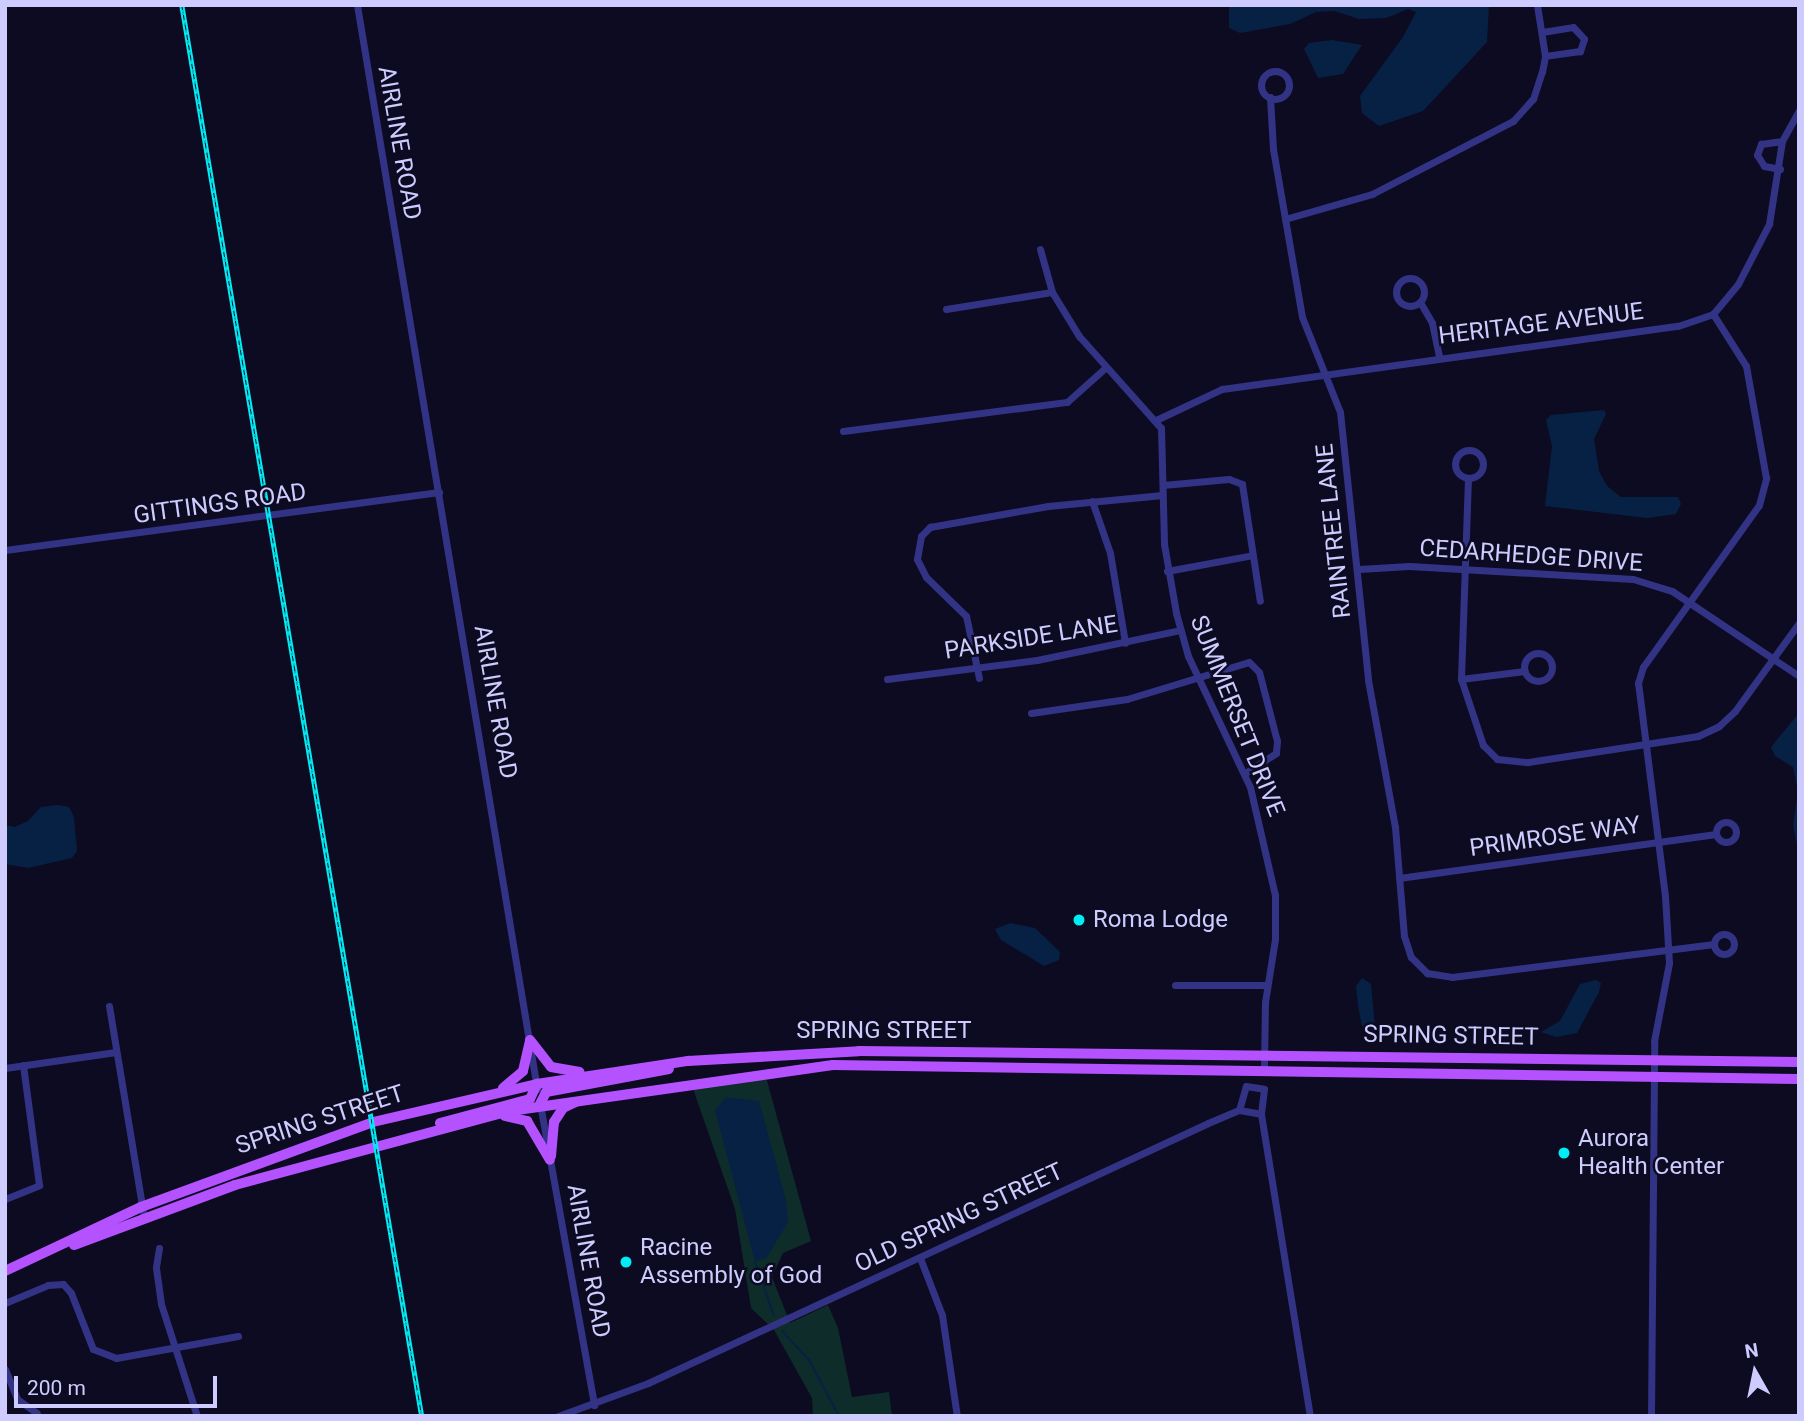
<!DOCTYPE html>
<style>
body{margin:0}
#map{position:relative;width:1804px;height:1421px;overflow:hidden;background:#0d0b21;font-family:Roboto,sans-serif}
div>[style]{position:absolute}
.green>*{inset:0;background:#0e2c29}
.water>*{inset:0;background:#072145}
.stream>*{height:2px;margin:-1px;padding:0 1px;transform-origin:1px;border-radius:1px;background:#072145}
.minor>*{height:7px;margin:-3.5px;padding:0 3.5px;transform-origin:3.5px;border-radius:3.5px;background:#323385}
.minor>.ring{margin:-3.5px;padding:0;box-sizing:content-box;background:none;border:7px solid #323385;border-radius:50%}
.major>*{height:10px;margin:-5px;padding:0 5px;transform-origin:5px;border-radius:5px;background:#b452ff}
.rail>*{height:4.5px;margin-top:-2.25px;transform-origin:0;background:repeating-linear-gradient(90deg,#0d0b21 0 5px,#00edf6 0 10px);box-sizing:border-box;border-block:2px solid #00edf6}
.dots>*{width:19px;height:19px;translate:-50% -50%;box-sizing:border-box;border:4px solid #0d0b21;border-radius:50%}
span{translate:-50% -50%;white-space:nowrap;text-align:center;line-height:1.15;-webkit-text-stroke:5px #0d0b21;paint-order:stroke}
.street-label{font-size:24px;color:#cecbff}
.poi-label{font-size:24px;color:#cecbff}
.left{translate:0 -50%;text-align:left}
.frame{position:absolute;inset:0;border:7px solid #cecbff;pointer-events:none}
.north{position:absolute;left:1720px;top:1337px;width:70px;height:70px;-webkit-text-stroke:5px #0d0b21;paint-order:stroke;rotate:351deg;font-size:19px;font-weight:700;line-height:28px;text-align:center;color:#cecbff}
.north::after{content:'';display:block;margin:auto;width:24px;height:32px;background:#cecbff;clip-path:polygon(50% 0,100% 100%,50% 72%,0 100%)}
.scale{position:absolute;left:14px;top:1376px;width:203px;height:32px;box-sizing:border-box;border:4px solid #cecbff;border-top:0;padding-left:9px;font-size:21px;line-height:24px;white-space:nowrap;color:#cecbff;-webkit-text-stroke:5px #0d0b21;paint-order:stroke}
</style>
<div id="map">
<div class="green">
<i style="clip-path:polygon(766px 1077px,811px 1241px,783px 1253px,772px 1277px,790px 1323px,828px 1305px,838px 1328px,852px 1397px,889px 1392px,892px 1416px,813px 1416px,812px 1398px,774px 1330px,751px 1308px,735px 1209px,692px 1086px)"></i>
</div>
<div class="water">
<i style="clip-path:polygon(1229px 5px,1489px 5px,1487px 42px,1423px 111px,1379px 126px,1362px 113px,1360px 96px,1403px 37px,1416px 12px,1408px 9px,1386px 18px,1359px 19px,1335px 11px,1316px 12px,1290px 24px,1240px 33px,1229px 28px)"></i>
<i style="clip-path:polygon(1332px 40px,1362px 45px,1343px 74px,1318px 78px,1304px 49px,1309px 43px)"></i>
<i style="clip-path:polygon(1604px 410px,1606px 414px,1594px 439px,1599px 471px,1607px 486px,1621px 497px,1678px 497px,1681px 504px,1676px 514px,1647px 518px,1545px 506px,1552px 446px,1546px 420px,1551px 415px)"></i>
<i style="clip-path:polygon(1799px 713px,1799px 854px,1793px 825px,1798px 792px,1793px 767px,1775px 756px,1771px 747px)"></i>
<i style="clip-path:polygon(58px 805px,69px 807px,74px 817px,77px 851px,72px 858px,28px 868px,5px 864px,5px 825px,15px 827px,28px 821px,41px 807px)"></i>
<i style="clip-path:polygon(1010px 923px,1035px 928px,1060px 952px,1059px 960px,1044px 966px,1001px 940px,995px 929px)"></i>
<i style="clip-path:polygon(1362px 978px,1371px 984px,1375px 1026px,1371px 1031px,1362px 1026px,1358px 1006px,1356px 986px)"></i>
<i style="clip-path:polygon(1596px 980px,1601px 983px,1599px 992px,1577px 1033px,1556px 1037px,1541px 1032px,1560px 1021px,1580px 984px)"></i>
<i style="clip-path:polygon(726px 1097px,759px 1101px,786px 1200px,788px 1222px,767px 1257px,755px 1262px,715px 1110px)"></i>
</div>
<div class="stream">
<i style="left:755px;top:1262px;width:57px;rotate:70.6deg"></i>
<i style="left:782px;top:1331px;width:40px;rotate:47deg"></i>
<i style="left:809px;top:1360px;width:64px;rotate:61.8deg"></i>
</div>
<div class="minor">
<i style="left:357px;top:5px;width:1099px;rotate:80.57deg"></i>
<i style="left:1542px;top:32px;width:31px;rotate:-9deg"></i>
<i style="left:1573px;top:27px;width:16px;rotate:47deg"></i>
<i style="left:1584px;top:39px;width:13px;rotate:108deg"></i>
<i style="left:1580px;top:51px;width:35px;rotate:172deg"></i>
<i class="ring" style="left:1261px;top:71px;width:21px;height:21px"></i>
<i style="left:1270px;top:97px;width:52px;rotate:86.7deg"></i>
<i style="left:1273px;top:149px;width:170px;rotate:80.2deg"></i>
<i style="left:1302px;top:317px;width:102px;rotate:68.2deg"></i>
<i style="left:1340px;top:412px;width:269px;rotate:84deg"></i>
<i style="left:1368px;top:680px;width:149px;rotate:79.6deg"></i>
<i style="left:1395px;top:827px;width:109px;rotate:85.3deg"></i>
<i style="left:1404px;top:936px;width:22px;rotate:72deg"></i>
<i style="left:1411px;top:957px;width:23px;rotate:45deg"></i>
<i style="left:1427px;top:973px;width:25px;rotate:9deg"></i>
<i style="left:1452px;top:977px;width:264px;rotate:-7.2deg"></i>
<i style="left:1780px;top:169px;width:16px;rotate:-169deg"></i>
<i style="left:1764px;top:166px;width:13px;rotate:-122deg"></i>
<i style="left:1757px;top:155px;width:12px;rotate:-70deg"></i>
<i style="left:1761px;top:144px;width:21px;rotate:-8deg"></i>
<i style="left:1285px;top:219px;width:91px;rotate:-16deg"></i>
<i style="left:1372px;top:194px;width:159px;rotate:-27.4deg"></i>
<i style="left:1513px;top:121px;width:30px;rotate:-48deg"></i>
<i style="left:1533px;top:99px;width:28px;rotate:-72deg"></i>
<i style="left:1542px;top:72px;width:16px;rotate:-79deg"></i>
<i style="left:1545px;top:56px;width:52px;rotate:-98.9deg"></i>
<i style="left:1040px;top:249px;width:45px;rotate:74.4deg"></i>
<i style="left:1052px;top:292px;width:52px;rotate:58.5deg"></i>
<i style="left:1079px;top:336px;width:123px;rotate:48.3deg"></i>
<i style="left:1161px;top:428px;width:116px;rotate:88.5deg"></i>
<i style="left:1164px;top:544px;width:70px;rotate:80.1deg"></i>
<i style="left:1176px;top:613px;width:45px;rotate:74.4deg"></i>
<i style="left:1188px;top:656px;width:145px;rotate:64.7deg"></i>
<i style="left:1250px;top:787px;width:111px;rotate:77deg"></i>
<i style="left:1275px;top:895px;width:44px;rotate:90deg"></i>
<i style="left:1275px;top:939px;width:64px;rotate:99deg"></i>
<i style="left:1265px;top:1002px;width:66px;rotate:90.9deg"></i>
<i class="ring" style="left:1396px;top:278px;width:21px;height:21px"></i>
<i style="left:1420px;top:302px;width:24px;rotate:60deg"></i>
<i style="left:1432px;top:323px;width:35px;rotate:78deg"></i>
<i style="left:946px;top:309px;width:107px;rotate:-9.1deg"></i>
<i style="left:1156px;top:420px;width:73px;rotate:-25.2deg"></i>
<i style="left:1222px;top:389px;width:460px;rotate:-7.9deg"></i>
<i style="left:1678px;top:326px;width:37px;rotate:-19deg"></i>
<i style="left:1713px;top:314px;width:39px;rotate:-50deg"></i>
<i style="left:1738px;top:284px;width:68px;rotate:-62.7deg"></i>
<i style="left:1769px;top:224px;width:84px;rotate:-81.1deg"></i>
<i style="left:1782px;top:141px;width:35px;rotate:-61deg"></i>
<i style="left:843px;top:431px;width:226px;rotate:-7.4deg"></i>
<i style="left:1067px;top:402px;width:52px;rotate:-41.9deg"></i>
<i class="ring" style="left:1455px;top:450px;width:21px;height:21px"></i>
<i style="left:1468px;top:478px;width:201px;rotate:92deg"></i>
<i style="left:1461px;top:679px;width:70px;rotate:71.6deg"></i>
<i style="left:1483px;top:745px;width:20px;rotate:45deg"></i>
<i style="left:1497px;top:759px;width:31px;rotate:6deg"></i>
<i style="left:1528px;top:762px;width:172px;rotate:-8.7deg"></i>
<i style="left:1698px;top:736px;width:23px;rotate:-25deg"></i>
<i style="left:1719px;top:726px;width:22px;rotate:-43deg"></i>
<i style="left:1735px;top:711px;width:109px;rotate:-54deg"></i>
<i style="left:1163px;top:485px;width:66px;rotate:-5.2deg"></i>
<i style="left:1229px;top:479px;width:14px;rotate:21deg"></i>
<i style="left:1242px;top:484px;width:118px;rotate:81.3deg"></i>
<i style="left:1092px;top:501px;width:55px;rotate:70.9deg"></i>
<i style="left:1110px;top:553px;width:91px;rotate:80.5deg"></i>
<i style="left:5px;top:550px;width:438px;rotate:-7.6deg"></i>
<i style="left:1359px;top:569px;width:50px;rotate:-3.4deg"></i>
<i style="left:1409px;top:566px;width:224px;rotate:3.3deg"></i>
<i style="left:1633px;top:579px;width:41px;rotate:17.1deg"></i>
<i style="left:1672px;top:591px;width:153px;rotate:33.8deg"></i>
<i style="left:1167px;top:571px;width:87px;rotate:-10.5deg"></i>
<i class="ring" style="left:1524px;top:653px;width:21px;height:21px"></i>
<i style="left:979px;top:678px;width:63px;rotate:-101.8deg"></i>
<i style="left:966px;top:616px;width:56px;rotate:-135.7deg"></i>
<i style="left:926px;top:577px;width:20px;rotate:-117deg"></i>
<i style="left:917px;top:559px;width:23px;rotate:-80deg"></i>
<i style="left:921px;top:536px;width:13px;rotate:-45deg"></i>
<i style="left:930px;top:527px;width:120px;rotate:-10.1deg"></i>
<i style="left:1048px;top:506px;width:115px;rotate:-5.5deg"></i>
<i style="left:887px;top:679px;width:151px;rotate:-7.2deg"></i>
<i style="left:1037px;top:660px;width:146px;rotate:-11.8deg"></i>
<i style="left:1461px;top:679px;width:64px;rotate:-7.1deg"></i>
<i style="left:1031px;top:713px;width:97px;rotate:-8.3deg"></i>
<i style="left:1127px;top:699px;width:127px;rotate:-16.9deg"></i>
<i style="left:1249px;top:662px;width:14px;rotate:45deg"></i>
<i style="left:1259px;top:672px;width:71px;rotate:75.4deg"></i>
<i style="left:1277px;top:741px;width:12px;rotate:95deg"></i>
<i style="left:1276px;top:753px;width:38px;rotate:147deg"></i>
<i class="ring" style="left:1716px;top:822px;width:13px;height:13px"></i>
<i style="left:1399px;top:878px;width:320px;rotate:-7.9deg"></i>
<i class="ring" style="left:1714px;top:934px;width:13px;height:13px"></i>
<i style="left:1175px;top:985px;width:91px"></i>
<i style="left:109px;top:1006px;width:215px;rotate:80.6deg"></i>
<i style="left:5px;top:1068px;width:112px;rotate:-8.2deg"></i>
<i style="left:540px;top:1104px;width:306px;rotate:79.8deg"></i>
<i style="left:1239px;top:1110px;width:25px;rotate:-74deg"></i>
<i style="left:1246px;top:1086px;width:18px;rotate:9deg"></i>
<i style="left:1264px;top:1089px;width:25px;rotate:97deg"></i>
<i style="left:1261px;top:1114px;width:306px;rotate:80.8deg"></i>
<i style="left:5px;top:1199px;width:37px;rotate:-22deg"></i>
<i style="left:39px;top:1185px;width:121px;rotate:-97.6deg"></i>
<i style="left:159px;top:1248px;width:20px;rotate:99deg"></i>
<i style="left:156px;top:1268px;width:36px;rotate:82deg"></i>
<i style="left:161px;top:1304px;width:118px;rotate:72.2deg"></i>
<i style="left:920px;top:1258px;width:61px;rotate:68.9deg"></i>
<i style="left:942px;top:1315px;width:102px;rotate:81.6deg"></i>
<i style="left:5px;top:1303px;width:47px;rotate:-22.7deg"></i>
<i style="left:48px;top:1285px;width:15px;rotate:-4deg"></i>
<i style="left:63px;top:1284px;width:12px;rotate:48deg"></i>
<i style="left:71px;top:1293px;width:60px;rotate:68.6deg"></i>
<i style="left:93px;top:1349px;width:25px;rotate:21deg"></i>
<i style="left:116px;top:1358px;width:124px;rotate:-10.2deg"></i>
<i style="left:5px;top:1369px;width:32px;rotate:68deg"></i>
<i style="left:17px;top:1399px;width:24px;rotate:35deg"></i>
<i style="left:558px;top:1416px;width:96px;rotate:-20.1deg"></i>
<i style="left:648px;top:1383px;width:617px;rotate:-24.9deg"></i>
<i style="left:1208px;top:1123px;width:34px;rotate:-23deg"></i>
<i style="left:1239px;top:1110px;width:22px;rotate:10deg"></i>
<i style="left:1651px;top:1416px;width:375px;rotate:-89.5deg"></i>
<i style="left:1654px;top:1041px;width:79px;rotate:-79.1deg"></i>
<i style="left:1669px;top:963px;width:67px;rotate:-93.4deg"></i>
<i style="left:1665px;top:896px;width:215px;rotate:-97.2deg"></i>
<i style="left:1638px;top:683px;width:17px;rotate:-73deg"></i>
<i style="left:1643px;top:667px;width:199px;rotate:-54.4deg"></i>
<i style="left:1759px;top:505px;width:28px;rotate:-75deg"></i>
<i style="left:1766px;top:478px;width:114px;rotate:-100.1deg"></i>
<i style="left:1746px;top:366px;width:62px;rotate:-122.4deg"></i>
</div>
<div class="major">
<i style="left:530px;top:1040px;width:34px;rotate:52deg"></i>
<i style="left:551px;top:1067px;width:29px;rotate:10deg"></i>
<i style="left:503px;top:1088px;width:26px;rotate:-40deg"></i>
<i style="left:523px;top:1071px;width:31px;rotate:-77deg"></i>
<i style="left:540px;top:1104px;width:13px;rotate:-63deg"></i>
<i style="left:546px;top:1092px;width:125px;rotate:-10.6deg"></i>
<i style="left:505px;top:1116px;width:23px;rotate:13deg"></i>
<i style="left:527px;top:1121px;width:45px;rotate:59.5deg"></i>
<i style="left:440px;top:1123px;width:93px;rotate:-14.9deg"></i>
<i style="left:530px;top:1099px;width:17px;rotate:-65deg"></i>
<i style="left:551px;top:1156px;width:34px;rotate:-85deg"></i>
<i style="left:554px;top:1122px;width:17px;rotate:-57deg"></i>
<i style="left:563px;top:1108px;width:14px;rotate:-25deg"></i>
<i style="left:74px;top:1245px;width:172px;rotate:-20.4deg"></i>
<i style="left:235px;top:1185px;width:285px;rotate:-15.1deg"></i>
<i style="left:510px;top:1111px;width:326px;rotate:-8.1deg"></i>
<i style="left:833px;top:1065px;width:966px;rotate:0.83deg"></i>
<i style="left:5px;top:1271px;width:150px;rotate:-25.2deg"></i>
<i style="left:141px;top:1207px;width:247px;rotate:-20.1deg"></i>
<i style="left:373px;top:1122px;width:168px;rotate:-13deg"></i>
<i style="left:537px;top:1084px;width:153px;rotate:-8.7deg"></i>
<i style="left:688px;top:1061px;width:171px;rotate:-3.3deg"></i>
<i style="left:859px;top:1051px;width:940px;rotate:0.67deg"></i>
</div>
<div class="rail">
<i style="left:182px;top:5px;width:1431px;rotate:80.35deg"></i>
</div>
<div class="dots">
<i style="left:1079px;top:920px;background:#00edf6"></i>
<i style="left:1564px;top:1153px;background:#00edf6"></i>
<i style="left:626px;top:1262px;background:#00edf6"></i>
</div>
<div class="street-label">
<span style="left:399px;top:143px;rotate:80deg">AIRLINE ROAD</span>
<span style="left:1541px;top:324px;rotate:-7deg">HERITAGE AVENUE</span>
<span style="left:220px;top:504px;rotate:-8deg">GITTINGS ROAD</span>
<span style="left:1334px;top:531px;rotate:-96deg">RAINTREE LANE</span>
<span style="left:1531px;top:556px;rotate:4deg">CEDARHEDGE DRIVE</span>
<span style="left:1031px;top:638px;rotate:-9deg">PARKSIDE LANE</span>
<span style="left:495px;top:702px;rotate:80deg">AIRLINE ROAD</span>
<span style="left:1237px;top:716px;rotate:68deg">SUMMERSET DRIVE</span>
<span style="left:1555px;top:837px;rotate:-8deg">PRIMROSE WAY</span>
<span style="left:884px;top:1031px">SPRING STREET</span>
<span style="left:1451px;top:1036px;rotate:1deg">SPRING STREET</span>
<span style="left:320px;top:1120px;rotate:-18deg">SPRING STREET</span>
<span style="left:959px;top:1218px;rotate:-25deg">OLD SPRING STREET</span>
<span style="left:588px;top:1261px;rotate:80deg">AIRLINE ROAD</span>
</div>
<div class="poi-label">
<span class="left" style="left:1093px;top:920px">Roma Lodge</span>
<span class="left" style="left:1578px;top:1153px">Aurora<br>Health Center</span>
<span class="left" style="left:640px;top:1262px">Racine<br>Assembly of God</span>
</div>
<div class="frame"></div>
<div class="north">N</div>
<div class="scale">200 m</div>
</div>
